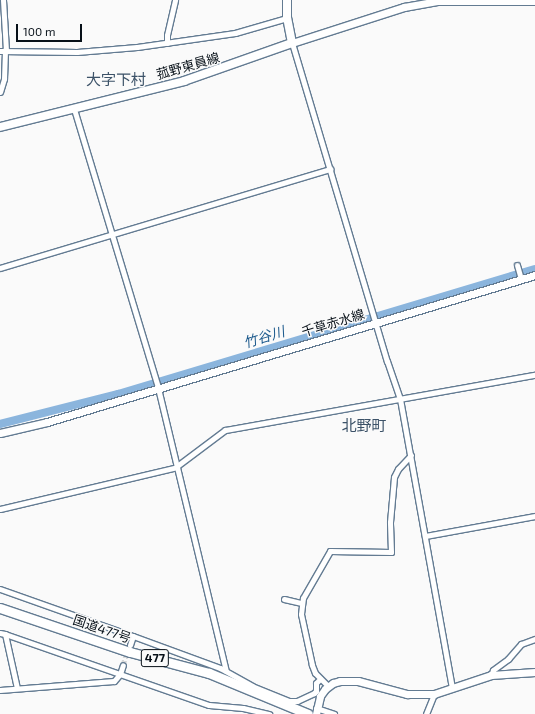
<!DOCTYPE html>
<meta charset="utf-8">
<style>
body{margin:0}
#map{position:relative;width:535px;height:714px;overflow:hidden;background:#fafafa;font-family:"Exo 2","Noto Sans JP",sans-serif}
div>[style]{position:absolute}
.river>*{height:8px;margin:-4px;padding:0 4px;transform-origin:4px;border-radius:4px;background:#8bb5dd}
.street-tunnel>*{height:5px;margin-top:-2.5px;transform-origin:0;background:repeating-linear-gradient(90deg,#d6d7d8 0 5px,transparent 0 7.5px)}
.roads{filter:drop-shadow(1px 0 #637b92) drop-shadow(-1px 0 #637b92) drop-shadow(0 1px #637b92) drop-shadow(0 -1px #637b92)}
.street>*{height:5px;margin:-2.5px;padding:0 2.5px;transform-origin:2.5px;border-radius:2.5px;background:#fff}
.secondary>*{height:7px;margin:-3.5px;padding:0 3.5px;transform-origin:3.5px;border-radius:3.5px;background:#fff}
.primary>*{height:8px;margin:-4px;padding:0 4px;transform-origin:4px;border-radius:4px;background:#fff}
.highway>*{height:9px;margin:-4.5px;padding:0 4.5px;transform-origin:4.5px;border-radius:4.5px;background:#fff}
span{translate:-50% -50%;white-space:nowrap;text-align:center;line-height:1.15;-webkit-text-stroke:3px #fafafa;paint-order:stroke}
.shield-label span{padding:1px 3px;background:#fafafa;border:1px solid;border-radius:3px;-webkit-text-stroke-width:0}
.shield-label{font-size:12px;color:#071018;font-weight:700}
.street-label{font-size:13px;color:#071018}
.water-label{font-size:14px;color:#1d5a8d;font-style:italic}
.quarter-label{font-size:15px;color:#3c5268}
.scale{position:absolute;left:16px;top:24px;width:66px;height:18px;box-sizing:border-box;border:2px solid #071018;border-top:0;padding-left:5px;font-size:12px;line-height:14px;white-space:nowrap;color:#071018;-webkit-text-stroke:3px #fafafa;paint-order:stroke}
</style>
<div id="map">
<div class="river">
<i style="left:0;top:424px;width:122px;rotate:-14.3deg"></i>
<i style="left:118px;top:394px;width:435px;rotate:-16.7deg"></i>
</div>
<div class="street-tunnel">
<i style="left:123px;top:665px;width:17px;rotate:-73deg"></i>
</div>
<div class="roads">
<div class="street">
<i style="left:3px;top:0;width:50px;rotate:86.6deg"></i>
<i style="left:167px;top:43px;width:8px;rotate:-90deg"></i>
<i style="left:167px;top:35px;width:36px;rotate:-77deg"></i>
<i style="left:292px;top:43px;width:332px;rotate:73.4deg"></i>
<i style="left:387px;top:361px;width:40px;rotate:71.1deg"></i>
<i style="left:400px;top:399px;width:294px;rotate:79.8deg"></i>
<i style="left:0;top:51px;width:77px;rotate:0.7deg"></i>
<i style="left:77px;top:52px;width:60px;rotate:-4.8deg"></i>
<i style="left:137px;top:47px;width:99px;rotate:-8.1deg"></i>
<i style="left:235px;top:33px;width:54px;rotate:-16.1deg"></i>
<i style="left:0;top:92px;width:14px;rotate:-73deg"></i>
<i style="left:4px;top:79px;width:29px;rotate:-88deg"></i>
<i style="left:74px;top:109px;width:291px;rotate:73.2deg"></i>
<i style="left:158px;top:388px;width:291px;rotate:76.5deg"></i>
<i style="left:517px;top:265px;width:15px;rotate:74deg"></i>
<i style="left:0;top:268px;width:345px;rotate:-16.7deg"></i>
<i style="left:177px;top:466px;width:60px;rotate:-36.9deg"></i>
<i style="left:225px;top:430px;width:315px;rotate:-10.1deg"></i>
<i style="left:0;top:509px;width:182px;rotate:-13.3deg"></i>
<i style="left:425px;top:536px;width:112px;rotate:-10.3deg"></i>
<i style="left:0;top:589px;width:141px;rotate:19.5deg"></i>
<i style="left:284px;top:599px;width:17px;rotate:13deg"></i>
<i style="left:0;top:633px;width:5px;rotate:11deg"></i>
<i style="left:5px;top:634px;width:55px;rotate:77.5deg"></i>
<i style="left:5px;top:634px;width:216px;rotate:19.2deg"></i>
<i style="left:209px;top:705px;width:34px;rotate:5deg"></i>
<i style="left:243px;top:708px;width:27px;rotate:13deg"></i>
<i style="left:130px;top:645px;width:9px;rotate:-72deg"></i>
<i style="left:133px;top:636px;width:93px;rotate:20.2deg"></i>
<i style="left:220px;top:668px;width:37px;rotate:29deg"></i>
<i style="left:252px;top:686px;width:40px;rotate:22deg"></i>
<i style="left:289px;top:701px;width:8px"></i>
<i style="left:297px;top:701px;width:19px;rotate:-25deg"></i>
<i style="left:314px;top:693px;width:3px;rotate:-45deg"></i>
<i style="left:316px;top:691px;width:8px;rotate:-90deg"></i>
<i style="left:316px;top:683px;width:6px;rotate:-45deg"></i>
<i style="left:491px;top:675px;width:5px;rotate:-68deg"></i>
<i style="left:493px;top:670px;width:19px;rotate:-36deg"></i>
<i style="left:508px;top:659px;width:20px;rotate:-49deg"></i>
<i style="left:521px;top:644px;width:15px;rotate:-20deg"></i>
<i style="left:328px;top:686px;width:18px;rotate:-135deg"></i>
<i style="left:315px;top:673px;width:9px;rotate:-111deg"></i>
<i style="left:312px;top:665px;width:52px;rotate:-102.2deg"></i>
<i style="left:301px;top:614px;width:16px;rotate:-83deg"></i>
<i style="left:303px;top:598px;width:54px;rotate:-60.1deg"></i>
<i style="left:330px;top:551px;width:61px;rotate:0.9deg"></i>
<i style="left:391px;top:552px;width:30px;rotate:-92deg"></i>
<i style="left:390px;top:522px;width:45px;rotate:-84.9deg"></i>
<i style="left:394px;top:477px;width:9px;rotate:-63deg"></i>
<i style="left:398px;top:469px;width:19px;rotate:-47deg"></i>
<i style="left:0;top:690px;width:114px;rotate:-4.5deg"></i>
<i style="left:114px;top:681px;width:9px;rotate:-49deg"></i>
<i style="left:120px;top:674px;width:9px;rotate:-72deg"></i>
<i style="left:316px;top:708px;width:19px;rotate:18deg"></i>
<i style="left:426px;top:714px;width:22px;rotate:-68deg"></i>
</div>
<div class="secondary">
<i style="left:292px;top:43px;width:118px;rotate:-17.8deg"></i>
<i style="left:404px;top:7px;width:35px;rotate:-10deg"></i>
<i style="left:438px;top:1px;width:97px"></i>
<i style="left:0;top:433px;width:48px;rotate:-13.2deg"></i>
<i style="left:47px;top:422px;width:510px;rotate:-16.76deg"></i>
<i style="left:316px;top:714px;width:18px;rotate:-77deg"></i>
<i style="left:320px;top:696px;width:9px;rotate:-54deg"></i>
<i style="left:325px;top:689px;width:10px;rotate:-37deg"></i>
<i style="left:333px;top:683px;width:7px;rotate:-16deg"></i>
<i style="left:340px;top:681px;width:18px"></i>
<i style="left:358px;top:681px;width:51px;rotate:14.9deg"></i>
<i style="left:407px;top:694px;width:27px"></i>
<i style="left:434px;top:694px;width:60px;rotate:-18.4deg"></i>
<i style="left:491px;top:675px;width:44px;rotate:-3.9deg"></i>
</div>
<div class="primary">
<i style="left:0;top:127px;width:190px;rotate:-14deg"></i>
<i style="left:184px;top:81px;width:114px;rotate:-19.4deg"></i>
<i style="left:292px;top:43px;width:25px;rotate:-101deg"></i>
<i style="left:287px;top:18px;width:18px;rotate:-90deg"></i>
</div>
<div class="highway">
<i style="left:0;top:608px;width:137px;rotate:18.7deg"></i>
<i style="left:130px;top:652px;width:82px;rotate:14.9deg"></i>
<i style="left:209px;top:673px;width:107px;rotate:22.5deg"></i>
</div>
</div>
<div class="shield-label">
<span style="left:155px;top:658px">477</span>
</div>
<div class="street-label">
<span style="left:188px;top:66px;rotate:-16deg">菰野東員線</span>
<span style="left:333px;top:323px;rotate:-17deg">千草赤水線</span>
<span style="left:102px;top:629px;rotate:19deg">国道477号</span>
</div>
<div class="water-label">
<span style="left:264px;top:337px;rotate:-17deg">竹谷川</span>
</div>
<div class="quarter-label">
<span style="left:116px;top:80px">大字下村</span>
<span style="left:364px;top:426px">北野町</span>
</div>
<div class="scale">100 m</div>
</div>
